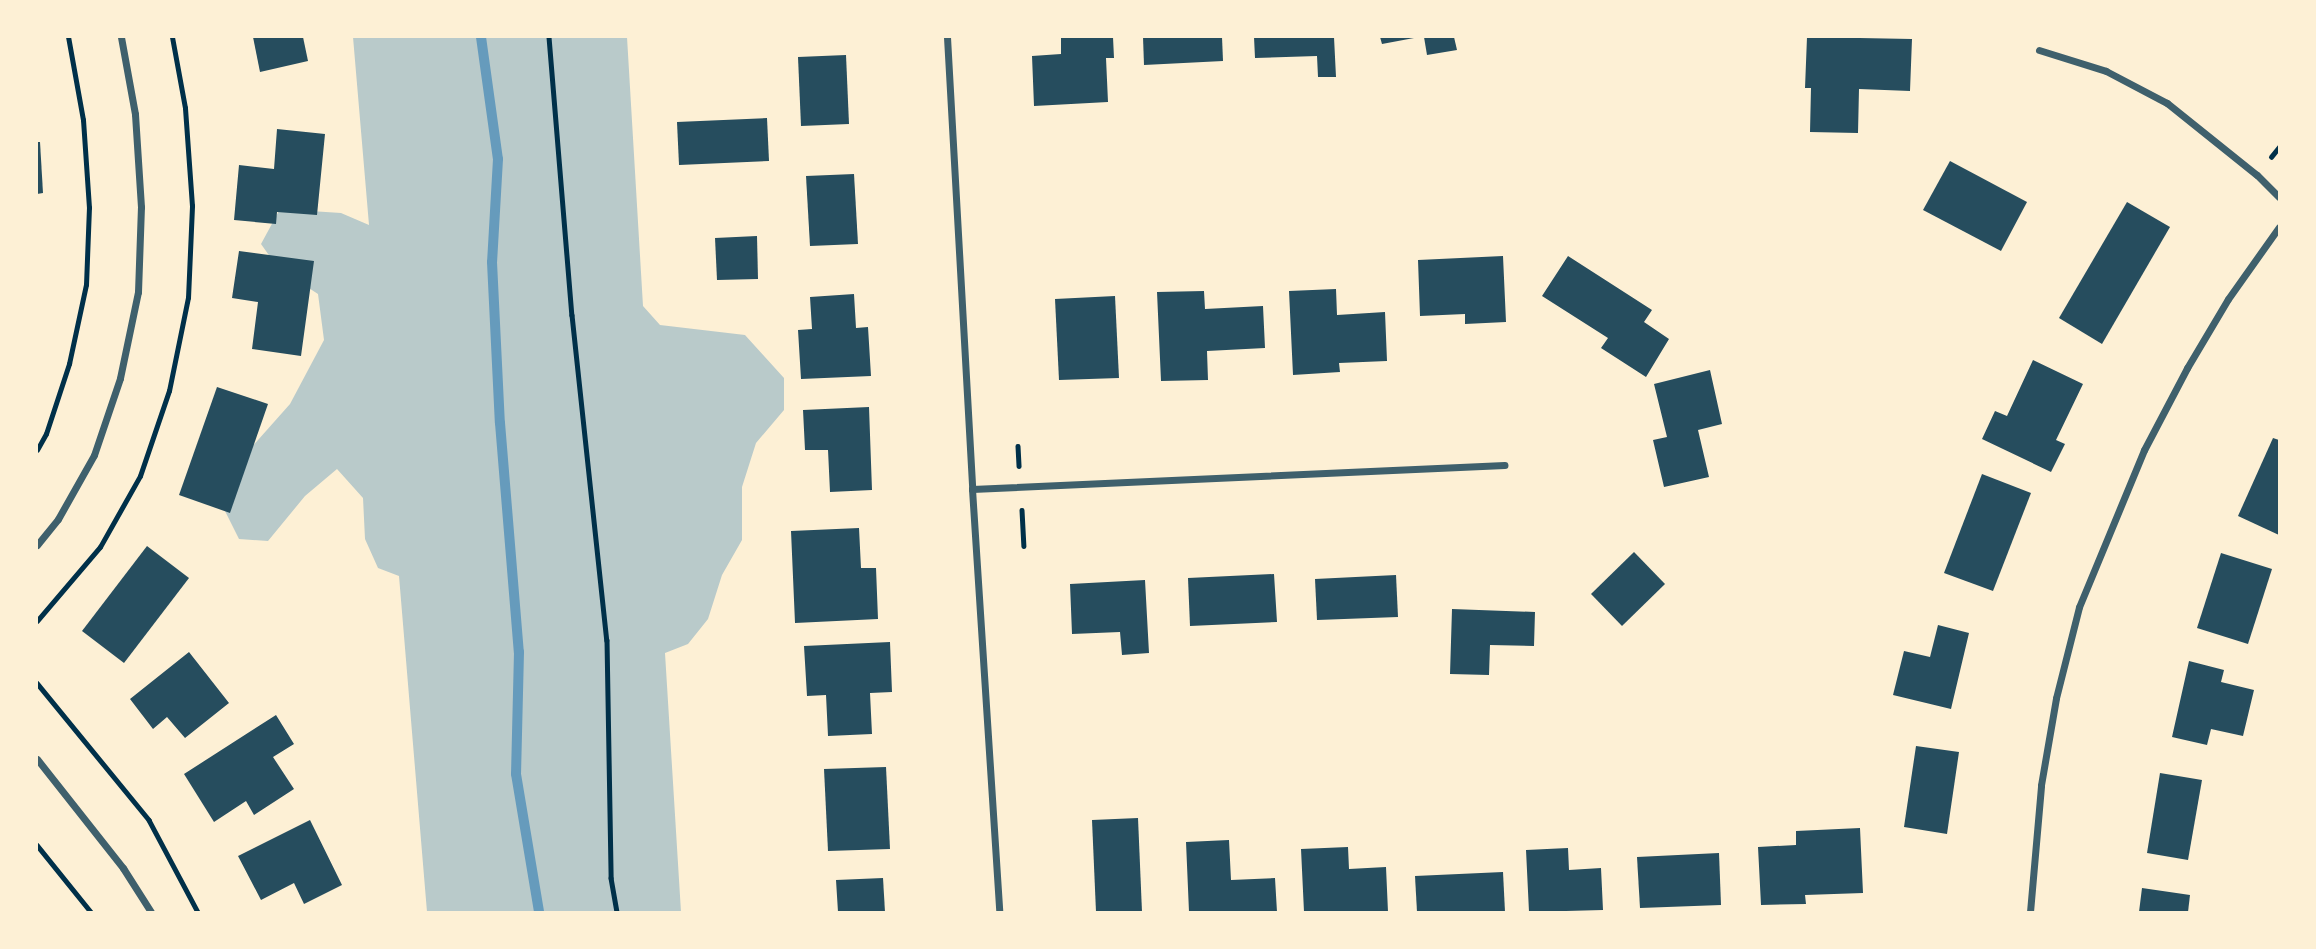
<!DOCTYPE html>
<style>
body{margin:0}
#map{position:relative;width:2316px;height:949px;overflow:hidden;background:#fdf0d5;font-family:"Roboto Condensed",sans-serif}
div>[style]{position:absolute}
.green>*{inset:0;background:#b9caca}
.stream>*{height:10px;margin:-5px;padding:0 5px;transform-origin:5px;border-radius:5px;background:#669bbc}
.building>*{inset:0;background:#264d5e}
.path>*{height:4.5px;margin:-2.25px;padding:0 2.25px;transform-origin:2.25px;border-radius:2.25px;background:#003049}
.minor>*{height:7px;margin:-3.5px;padding:0 3.5px;transform-origin:3.5px;border-radius:3.5px;background:#3f606c}
span{translate:-50% -50%;white-space:nowrap;text-align:center;line-height:1.15;-webkit-text-stroke:5px #fdf0d5;paint-order:stroke}
.frame{position:absolute;inset:0;border:38px solid #fdf0d5;pointer-events:none}
</style>
<div id="map">
<div class="green">
<i style="clip-path:polygon(353px 37px,627px 37px,643px 306px,660px 325px,745px 335px,784px 378px,784px 410px,756px 443px,742px 487px,742px 540px,722px 575px,708px 619px,688px 644px,665px 653px,681px 912px,427px 912px,399px 576px,378px 568px,365px 539px,363px 498px,337px 469px,305px 496px,268px 541px,239px 539px,221px 503px,242px 458px,290px 404px,324px 340px,318px 294px,278px 268px,261px 244px,280px 209px,341px 213px,369px 225px)"></i>
</div>
<div class="stream">
<i style="left:481px;top:37px;width:123px;rotate:82.1deg"></i>
<i style="left:498px;top:159px;width:103px;rotate:93.3deg"></i>
<i style="left:492px;top:262px;width:161px;rotate:87.2deg"></i>
<i style="left:500px;top:423px;width:230px;rotate:85.3deg"></i>
<i style="left:519px;top:652px;width:122px;rotate:91.4deg"></i>
<i style="left:516px;top:774px;width:140px;rotate:80.5deg"></i>
</div>
<div class="building">
<i style="clip-path:polygon(253px 37px,303px 37px,308px 61px,260px 72px)"></i>
<i style="clip-path:polygon(1061px 37px,1113px 37px,1114px 58px,1106px 58px,1108px 102px,1034px 106px,1032px 56px,1061px 54px)"></i>
<i style="clip-path:polygon(1143px 37px,1222px 37px,1223px 61px,1144px 65px)"></i>
<i style="clip-path:polygon(1254px 37px,1334px 37px,1336px 77px,1318px 77px,1317px 56px,1255px 58px)"></i>
<i style="clip-path:polygon(1380px 37px,1414px 37px,1414px 38px,1382px 44px)"></i>
<i style="clip-path:polygon(1424px 37px,1454px 37px,1457px 50px,1427px 55px)"></i>
<i style="clip-path:polygon(1807px 37px,1912px 39px,1910px 91px,1859px 89px,1858px 133px,1810px 132px,1811px 88px,1805px 88px)"></i>
<i style="clip-path:polygon(846px 55px,849px 124px,801px 126px,798px 57px)"></i>
<i style="clip-path:polygon(767px 118px,769px 161px,679px 165px,677px 122px)"></i>
<i style="clip-path:polygon(277px 129px,325px 134px,317px 215px,277px 212px,276px 224px,234px 220px,239px 165px,274px 169px)"></i>
<i style="clip-path:polygon(37px 142px,40px 142px,43px 193px,37px 194px)"></i>
<i style="clip-path:polygon(1950px 161px,2027px 202px,2001px 251px,1923px 210px)"></i>
<i style="clip-path:polygon(854px 174px,858px 244px,810px 246px,806px 176px)"></i>
<i style="clip-path:polygon(2127px 202px,2170px 227px,2102px 344px,2059px 318px)"></i>
<i style="clip-path:polygon(757px 236px,758px 279px,717px 280px,715px 238px)"></i>
<i style="clip-path:polygon(239px 251px,314px 261px,301px 356px,252px 349px,258px 302px,232px 298px)"></i>
<i style="clip-path:polygon(1503px 256px,1506px 322px,1465px 324px,1465px 314px,1420px 316px,1418px 260px)"></i>
<i style="clip-path:polygon(1568px 256px,1652px 310px,1644px 322px,1669px 339px,1646px 377px,1601px 348px,1608px 338px,1542px 296px)"></i>
<i style="clip-path:polygon(1336px 289px,1337px 315px,1385px 312px,1387px 361px,1339px 363px,1340px 372px,1293px 375px,1289px 291px)"></i>
<i style="clip-path:polygon(1204px 291px,1205px 309px,1263px 306px,1265px 348px,1207px 351px,1208px 380px,1161px 381px,1157px 292px)"></i>
<i style="clip-path:polygon(854px 294px,856px 328px,868px 327px,871px 376px,801px 379px,798px 330px,812px 329px,810px 297px)"></i>
<i style="clip-path:polygon(1115px 296px,1119px 378px,1059px 380px,1055px 299px)"></i>
<i style="clip-path:polygon(2033px 360px,2083px 384px,2056px 440px,2065px 444px,2051px 472px,1982px 439px,1995px 411px,2007px 416px)"></i>
<i style="clip-path:polygon(1710px 370px,1722px 424px,1698px 430px,1709px 477px,1664px 487px,1653px 440px,1667px 437px,1654px 384px)"></i>
<i style="clip-path:polygon(217px 387px,268px 404px,230px 513px,179px 495px)"></i>
<i style="clip-path:polygon(869px 407px,872px 490px,830px 492px,828px 450px,805px 450px,803px 410px)"></i>
<i style="clip-path:polygon(2273px 438px,2279px 440px,2279px 535px,2238px 516px)"></i>
<i style="clip-path:polygon(1982px 474px,2031px 493px,1993px 591px,1944px 573px)"></i>
<i style="clip-path:polygon(859px 528px,861px 568px,876px 568px,878px 619px,795px 623px,791px 531px)"></i>
<i style="clip-path:polygon(147px 546px,189px 578px,124px 663px,82px 631px)"></i>
<i style="clip-path:polygon(1634px 552px,1665px 584px,1622px 626px,1591px 594px)"></i>
<i style="clip-path:polygon(2221px 553px,2272px 569px,2248px 644px,2197px 628px)"></i>
<i style="clip-path:polygon(1274px 574px,1277px 622px,1190px 626px,1188px 578px)"></i>
<i style="clip-path:polygon(1396px 575px,1398px 617px,1317px 620px,1315px 579px)"></i>
<i style="clip-path:polygon(1145px 580px,1149px 653px,1122px 655px,1120px 632px,1072px 634px,1070px 584px)"></i>
<i style="clip-path:polygon(1452px 609px,1535px 612px,1534px 646px,1490px 645px,1489px 675px,1450px 674px)"></i>
<i style="clip-path:polygon(1938px 625px,1969px 633px,1951px 709px,1893px 695px,1904px 651px,1930px 657px)"></i>
<i style="clip-path:polygon(890px 642px,892px 692px,870px 693px,872px 734px,828px 736px,826px 695px,807px 696px,804px 646px)"></i>
<i style="clip-path:polygon(189px 652px,229px 703px,185px 738px,167px 717px,153px 729px,130px 699px)"></i>
<i style="clip-path:polygon(2189px 661px,2224px 670px,2221px 682px,2254px 690px,2243px 736px,2211px 729px,2207px 745px,2172px 737px)"></i>
<i style="clip-path:polygon(276px 715px,294px 744px,273px 757px,294px 789px,254px 815px,246px 801px,214px 822px,184px 774px)"></i>
<i style="clip-path:polygon(1916px 746px,1959px 752px,1947px 834px,1904px 827px)"></i>
<i style="clip-path:polygon(886px 767px,890px 849px,828px 851px,824px 769px)"></i>
<i style="clip-path:polygon(2160px 773px,2202px 780px,2188px 860px,2147px 853px)"></i>
<i style="clip-path:polygon(1138px 818px,1142px 912px,1096px 912px,1092px 820px)"></i>
<i style="clip-path:polygon(310px 820px,342px 885px,304px 904px,294px 883px,261px 900px,238px 856px)"></i>
<i style="clip-path:polygon(1860px 828px,1863px 893px,1805px 895px,1806px 904px,1761px 905px,1758px 847px,1796px 845px,1796px 831px)"></i>
<i style="clip-path:polygon(1229px 840px,1231px 880px,1275px 878px,1277px 912px,1189px 912px,1186px 842px)"></i>
<i style="clip-path:polygon(1348px 847px,1349px 869px,1386px 867px,1388px 912px,1304px 912px,1301px 849px)"></i>
<i style="clip-path:polygon(1568px 848px,1569px 870px,1601px 868px,1603px 910px,1529px 912px,1526px 850px)"></i>
<i style="clip-path:polygon(1719px 853px,1721px 905px,1640px 908px,1637px 857px)"></i>
<i style="clip-path:polygon(1503px 872px,1505px 912px,1417px 912px,1415px 876px)"></i>
<i style="clip-path:polygon(883px 878px,885px 912px,838px 912px,836px 880px)"></i>
<i style="clip-path:polygon(2142px 888px,2190px 895px,2188px 912px,2139px 912px)"></i>
</div>
<div class="path">
<i style="left:549px;top:37px;width:279px;rotate:85.3deg"></i>
<i style="left:572px;top:315px;width:327px;rotate:83.9deg"></i>
<i style="left:607px;top:640px;width:238px;rotate:89deg"></i>
<i style="left:611px;top:878px;width:35px;rotate:80deg"></i>
<i style="left:2271px;top:157px;width:13px;rotate:-51deg"></i>
<i style="left:1018px;top:446px;width:20px;rotate:87deg"></i>
<i style="left:37px;top:450px;width:18px;rotate:-61deg"></i>
<i style="left:46px;top:434px;width:74px;rotate:-71.8deg"></i>
<i style="left:69px;top:364px;width:81px;rotate:-77.9deg"></i>
<i style="left:86px;top:285px;width:77px;rotate:-87.8deg"></i>
<i style="left:89px;top:208px;width:88px;rotate:-93.9deg"></i>
<i style="left:83px;top:120px;width:84px;rotate:-100.2deg"></i>
<i style="left:1022px;top:510px;width:36px;rotate:87deg"></i>
<i style="left:37px;top:621px;width:97px;rotate:-49.6deg"></i>
<i style="left:100px;top:547px;width:81px;rotate:-60.6deg"></i>
<i style="left:140px;top:476px;width:90px;rotate:-71.2deg"></i>
<i style="left:169px;top:391px;width:95px;rotate:-78.5deg"></i>
<i style="left:188px;top:298px;width:92px;rotate:-87.5deg"></i>
<i style="left:192px;top:206px;width:98px;rotate:-94.1deg"></i>
<i style="left:185px;top:108px;width:72px;rotate:-100.4deg"></i>
<i style="left:37px;top:683px;width:177px;rotate:50.7deg"></i>
<i style="left:149px;top:820px;width:104px;rotate:62deg"></i>
<i style="left:37px;top:845px;width:86px;rotate:51.1deg"></i>
</div>
<div class="minor">
<i style="left:947px;top:37px;width:453px;rotate:86.8deg"></i>
<i style="left:972px;top:489px;width:424px;rotate:86.3deg"></i>
<i style="left:2039px;top:50px;width:70px;rotate:17.4deg"></i>
<i style="left:2106px;top:71px;width:69px;rotate:27.7deg"></i>
<i style="left:2167px;top:103px;width:115px;rotate:38.7deg"></i>
<i style="left:2257px;top:175px;width:31px;rotate:45deg"></i>
<i style="left:972px;top:489px;width:533px;rotate:-2.58deg"></i>
<i style="left:37px;top:545px;width:33px;rotate:-51deg"></i>
<i style="left:58px;top:519px;width:73px;rotate:-60.6deg"></i>
<i style="left:94px;top:455px;width:81px;rotate:-71.3deg"></i>
<i style="left:120px;top:378px;width:88px;rotate:-78.2deg"></i>
<i style="left:138px;top:292px;width:85px;rotate:-88deg"></i>
<i style="left:141px;top:207px;width:93px;rotate:-93.7deg"></i>
<i style="left:135px;top:114px;width:78px;rotate:-100.3deg"></i>
<i style="left:37px;top:759px;width:139px;rotate:51.7deg"></i>
<i style="left:123px;top:868px;width:52px;rotate:57.5deg"></i>
<i style="left:2030px;top:912px;width:127px;rotate:-85deg"></i>
<i style="left:2041px;top:785px;width:88px;rotate:-80.2deg"></i>
<i style="left:2056px;top:698px;width:94px;rotate:-75.8deg"></i>
<i style="left:2079px;top:607px;width:170px;rotate:-67.5deg"></i>
<i style="left:2144px;top:450px;width:93px;rotate:-62.3deg"></i>
<i style="left:2187px;top:368px;width:80px;rotate:-59.3deg"></i>
<i style="left:2228px;top:299px;width:88px;rotate:-54.7deg"></i>
</div>
<div class="frame"></div>
</div>
